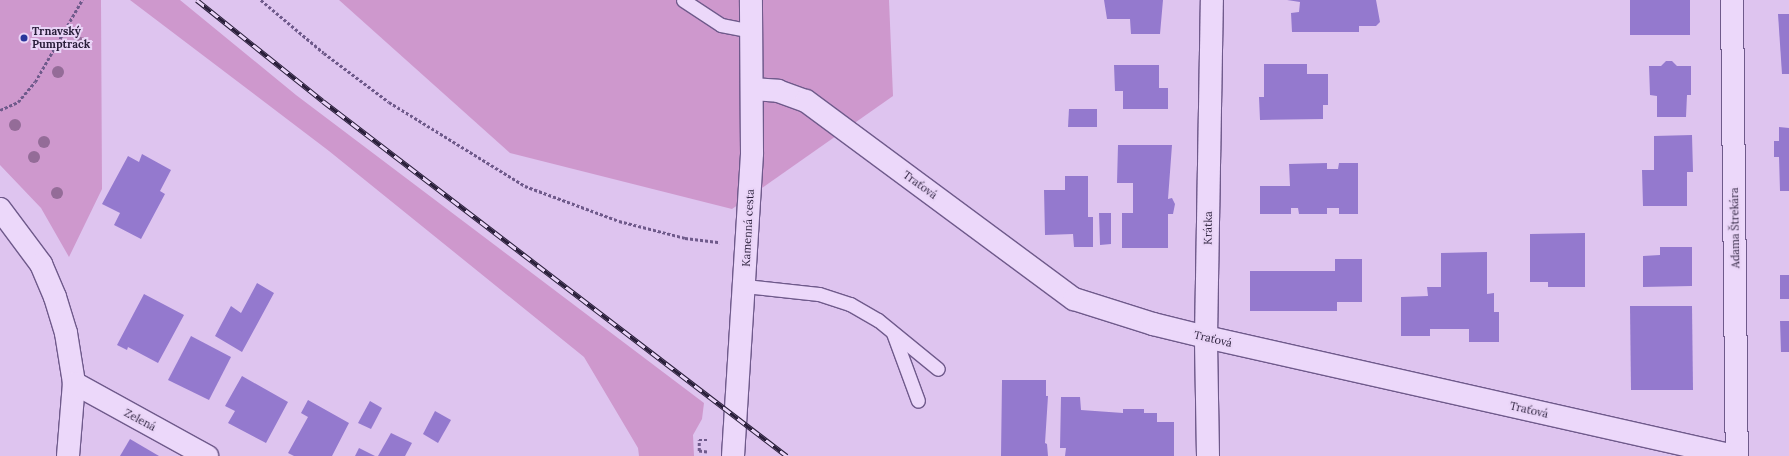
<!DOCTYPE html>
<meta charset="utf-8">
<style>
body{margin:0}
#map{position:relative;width:1789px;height:456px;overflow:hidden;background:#dec4ef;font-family:Lora,serif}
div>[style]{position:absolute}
.green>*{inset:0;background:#ce98cd}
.building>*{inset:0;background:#9479ce}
.path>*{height:2.5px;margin-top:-1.25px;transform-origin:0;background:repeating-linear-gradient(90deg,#6f5a8b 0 3px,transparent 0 5px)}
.roads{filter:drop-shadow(1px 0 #6f5a8b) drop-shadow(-1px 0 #6f5a8b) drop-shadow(0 1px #6f5a8b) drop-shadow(0 -1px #6f5a8b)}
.service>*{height:13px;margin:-6.5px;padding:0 6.5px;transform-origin:6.5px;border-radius:6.5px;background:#ecd8fa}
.minor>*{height:22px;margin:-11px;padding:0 11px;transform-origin:11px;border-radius:11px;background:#ecd8fa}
.rail>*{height:4.5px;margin-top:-2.25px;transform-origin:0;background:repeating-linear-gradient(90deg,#e9d4f7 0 9px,#291e3a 0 18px);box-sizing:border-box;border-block:1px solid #291e3a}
.trees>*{width:12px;height:12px;margin:-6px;border-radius:50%;background:#946c98}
.dots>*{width:11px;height:11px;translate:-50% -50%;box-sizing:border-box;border:2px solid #e9d4f7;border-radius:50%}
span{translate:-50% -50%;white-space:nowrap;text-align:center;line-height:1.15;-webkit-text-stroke:4px #e9d4f7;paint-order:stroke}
.poi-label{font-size:11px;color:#291e3a;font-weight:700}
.left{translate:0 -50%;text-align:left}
.street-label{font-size:11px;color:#291e3a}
</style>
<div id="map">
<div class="green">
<i style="clip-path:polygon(0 0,101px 0,102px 189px,69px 257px,41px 208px,0 165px)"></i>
<i style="clip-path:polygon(130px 0,180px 0,296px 95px,704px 403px,702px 419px,693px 435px,694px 456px,639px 456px,638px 448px,584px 357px,329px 151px)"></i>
<i style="clip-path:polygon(339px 0,889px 0,893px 96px,732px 209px,510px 153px)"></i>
</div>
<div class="building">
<i style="clip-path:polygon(1104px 0,1163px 0,1160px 34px,1131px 34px,1130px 19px,1107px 19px)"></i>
<i style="clip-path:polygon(1287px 0,1376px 0,1380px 22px,1376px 26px,1359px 26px,1359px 32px,1292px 32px,1291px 13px,1299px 12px,1300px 2px)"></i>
<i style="clip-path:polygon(1630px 0,1690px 0,1690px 35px,1630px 35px)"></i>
<i style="clip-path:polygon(1778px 14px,1789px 14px,1789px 74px,1782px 74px)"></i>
<i style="clip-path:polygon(1666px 61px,1672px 61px,1677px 66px,1691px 66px,1691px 95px,1687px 95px,1686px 117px,1657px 117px,1657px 96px,1650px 95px,1649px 66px,1661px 66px)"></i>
<i style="clip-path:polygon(1264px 64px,1307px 64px,1307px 74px,1328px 74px,1328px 105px,1323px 105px,1323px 119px,1260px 120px,1259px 97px,1264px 97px)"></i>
<i style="clip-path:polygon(1114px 65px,1159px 65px,1159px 88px,1168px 88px,1168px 109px,1123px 109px,1123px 91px,1115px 91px)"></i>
<i style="clip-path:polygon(1069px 109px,1097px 109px,1097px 127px,1068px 127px)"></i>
<i style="clip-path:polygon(1779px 127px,1789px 128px,1789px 191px,1780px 191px,1779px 157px,1774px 157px,1774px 141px,1779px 141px)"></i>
<i style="clip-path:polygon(1692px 135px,1693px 172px,1687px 172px,1687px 206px,1643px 206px,1642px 170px,1654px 170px,1654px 136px)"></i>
<i style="clip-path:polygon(1118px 145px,1172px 145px,1168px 199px,1172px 198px,1175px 204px,1173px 214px,1168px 214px,1168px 248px,1122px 248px,1122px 213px,1133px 213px,1133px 183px,1117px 183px)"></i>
<i style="clip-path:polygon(142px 154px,171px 170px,160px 191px,165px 194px,141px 239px,114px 225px,120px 213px,102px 204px,128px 156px,139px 162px)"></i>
<i style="clip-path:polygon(1327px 163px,1327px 169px,1338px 169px,1339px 163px,1358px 163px,1358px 214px,1339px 214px,1339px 208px,1327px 208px,1327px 214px,1299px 214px,1298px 208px,1291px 208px,1291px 214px,1260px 214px,1260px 186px,1290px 186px,1289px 164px)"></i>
<i style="clip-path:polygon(1065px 176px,1088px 176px,1088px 217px,1093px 217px,1093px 247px,1074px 247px,1073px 234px,1045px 235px,1044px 190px,1065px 190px)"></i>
<i style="clip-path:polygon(1099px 213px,1111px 213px,1111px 244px,1100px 245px)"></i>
<i style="clip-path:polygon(1585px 233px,1585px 287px,1548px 287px,1548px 282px,1530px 282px,1530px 234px)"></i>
<i style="clip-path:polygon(1660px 247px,1692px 247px,1692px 286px,1643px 287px,1643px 256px,1660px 255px)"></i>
<i style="clip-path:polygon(1487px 252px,1487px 294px,1494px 293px,1494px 312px,1499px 312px,1499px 342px,1469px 342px,1469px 329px,1430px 329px,1430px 336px,1401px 336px,1401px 297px,1428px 296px,1427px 287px,1441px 287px,1441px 253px)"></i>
<i style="clip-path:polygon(1335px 259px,1362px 259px,1362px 302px,1337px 302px,1337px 311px,1250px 311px,1250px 271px,1335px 271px)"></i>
<i style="clip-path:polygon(1780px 275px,1789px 275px,1789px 299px,1780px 299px)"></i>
<i style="clip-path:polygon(257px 283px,274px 293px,242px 352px,215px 336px,231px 306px,241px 313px)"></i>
<i style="clip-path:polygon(144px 294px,184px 315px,158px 363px,128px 347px,127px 350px,117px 345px)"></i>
<i style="clip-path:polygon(1630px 306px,1692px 306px,1693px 390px,1631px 390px)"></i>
<i style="clip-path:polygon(1780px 321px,1789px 321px,1789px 352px,1781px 352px)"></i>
<i style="clip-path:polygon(191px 336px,231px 357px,209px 400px,168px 380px)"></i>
<i style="clip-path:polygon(242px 376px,288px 402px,266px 443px,228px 423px,235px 411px,225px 406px)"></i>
<i style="clip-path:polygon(1002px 380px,1046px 380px,1046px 396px,1048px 396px,1045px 443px,1047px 444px,1048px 456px,1001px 456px)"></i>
<i style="clip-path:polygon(1061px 397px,1080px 397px,1081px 410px,1123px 413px,1123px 409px,1144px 409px,1144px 413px,1157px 413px,1157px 422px,1174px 422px,1174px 456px,1065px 456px,1066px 448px,1060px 448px)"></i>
<i style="clip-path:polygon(308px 400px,349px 423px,332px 456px,294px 456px,288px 453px,308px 417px,301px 413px)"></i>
<i style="clip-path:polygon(370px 401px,382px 408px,371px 429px,358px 423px)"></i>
<i style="clip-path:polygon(435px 411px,451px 420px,438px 443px,423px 434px)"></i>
<i style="clip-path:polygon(391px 433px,412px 443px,405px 456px,378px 456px)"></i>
<i style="clip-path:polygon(130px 439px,159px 456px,120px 456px)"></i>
<i style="clip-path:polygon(359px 448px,375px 456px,355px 456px)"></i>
</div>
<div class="path">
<i style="left:261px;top:0;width:82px;rotate:40.1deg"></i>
<i style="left:324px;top:53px;width:81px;rotate:37deg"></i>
<i style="left:389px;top:102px;width:160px;rotate:31.7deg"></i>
<i style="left:525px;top:186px;width:100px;rotate:20.4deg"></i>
<i style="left:619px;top:221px;width:68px;rotate:14.4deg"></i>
<i style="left:685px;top:238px;width:35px;rotate:7deg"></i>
<i style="left:0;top:110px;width:20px;rotate:-24deg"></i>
<i style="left:18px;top:102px;width:26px;rotate:-50deg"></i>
<i style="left:35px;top:82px;width:95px;rotate:-60.2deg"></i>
<i style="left:707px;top:452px;width:8px;rotate:-173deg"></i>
<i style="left:699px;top:451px;width:11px;rotate:-90deg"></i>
<i style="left:699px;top:440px;width:8px"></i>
</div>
<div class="roads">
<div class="service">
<i style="left:683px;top:0;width:45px;rotate:33.3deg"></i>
<i style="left:721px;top:25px;width:32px;rotate:11deg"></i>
<i style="left:745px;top:286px;width:74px;rotate:6.2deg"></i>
<i style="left:819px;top:294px;width:33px;rotate:18deg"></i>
<i style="left:850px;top:304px;width:32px;rotate:30deg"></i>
<i style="left:878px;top:320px;width:77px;rotate:39.2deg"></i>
<i style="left:893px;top:333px;width:72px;rotate:69.8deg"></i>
</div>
<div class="minor">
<i style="left:1732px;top:0;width:456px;rotate:89.4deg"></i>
<i style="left:752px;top:89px;width:26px;rotate:4deg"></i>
<i style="left:778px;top:91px;width:30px;rotate:20deg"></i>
<i style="left:806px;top:101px;width:333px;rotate:36.5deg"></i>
<i style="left:1074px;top:299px;width:83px;rotate:17.6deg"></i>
<i style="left:1153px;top:324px;width:55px;rotate:13.8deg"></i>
<i style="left:1206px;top:337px;width:541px;rotate:12.7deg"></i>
<i style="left:0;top:209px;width:69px;rotate:53.3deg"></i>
<i style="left:41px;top:264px;width:36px;rotate:67deg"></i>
<i style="left:55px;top:297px;width:38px;rotate:73deg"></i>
<i style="left:66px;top:333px;width:51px;rotate:80.9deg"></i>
<i style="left:74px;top:383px;width:73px;rotate:94.7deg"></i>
<i style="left:74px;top:383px;width:152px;rotate:28.8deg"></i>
<i style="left:733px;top:456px;width:304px;rotate:-86.4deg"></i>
<i style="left:752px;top:153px;width:153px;rotate:-90.4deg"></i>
<i style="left:1208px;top:456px;width:119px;rotate:-91deg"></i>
<i style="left:1206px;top:337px;width:337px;rotate:-89deg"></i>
</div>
</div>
<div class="rail">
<i style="left:197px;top:0;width:161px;rotate:38.7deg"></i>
<i style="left:323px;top:101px;width:584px;rotate:37.42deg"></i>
</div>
<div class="trees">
<i style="left:80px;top:43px"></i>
<i style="left:58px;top:72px"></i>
<i style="left:15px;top:125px"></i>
<i style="left:44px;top:142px"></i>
<i style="left:34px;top:157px"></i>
<i style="left:57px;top:193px"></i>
</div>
<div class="dots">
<i style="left:24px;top:38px;background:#28359b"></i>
</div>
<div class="poi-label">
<span class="left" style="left:32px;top:38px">Trnavský<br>Pumptrack</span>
</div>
<div class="street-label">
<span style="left:920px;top:185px;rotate:36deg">Traťová</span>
<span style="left:748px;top:228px;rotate:-87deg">Kamenná cesta</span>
<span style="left:1208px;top:228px;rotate:-89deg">Krátka</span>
<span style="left:1735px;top:228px;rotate:-91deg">Adama Štrekára</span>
<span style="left:1213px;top:339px;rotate:13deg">Traťová</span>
<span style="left:1529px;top:410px;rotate:13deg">Traťová</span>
<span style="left:140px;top:420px;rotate:28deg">Zelená</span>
</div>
</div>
